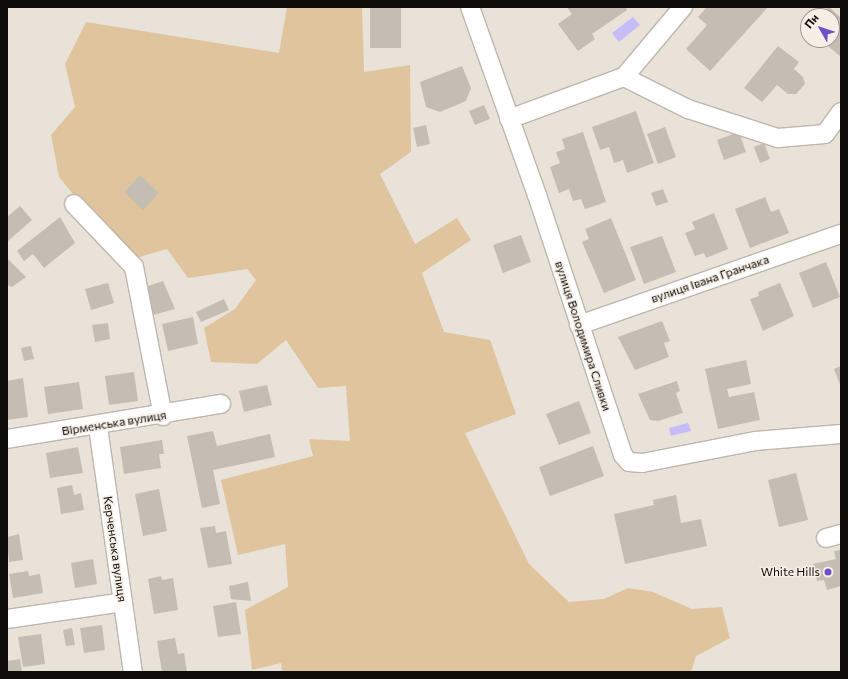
<!DOCTYPE html>
<meta charset="utf-8">
<style>
body{margin:0}
#map{position:relative;width:848px;height:679px;overflow:hidden;background:#e9e2d9;font-family:Commissioner,sans-serif}
div>[style]{position:absolute}
.green>*{inset:0;background:#dfc49e}
.water>*{inset:0;background:#c6bdf8}
.building>*{inset:0;background:#c4bdb4}
.roads{filter:drop-shadow(1px 0 #bdb6ad) drop-shadow(-1px 0 #bdb6ad) drop-shadow(0 1px #bdb6ad) drop-shadow(0 -1px #bdb6ad)}
.minor>*{height:18px;margin:-9px;padding:0 9px;transform-origin:9px;border-radius:9px;background:#fff}
.dots>*{width:11px;height:11px;translate:-50% -50%;box-sizing:border-box;border:2px solid #f7efe6;border-radius:50%}
span{translate:-50% -50%;white-space:nowrap;text-align:center;line-height:1.15;-webkit-text-stroke:3px #f7efe6;paint-order:stroke}
.street-label{font-size:12px;color:#0f0d0a}
.poi-label{font-size:12px;color:#0f0d0a}
.right{translate:-100% -50%;text-align:right}
.frame{position:absolute;inset:0;border:8px solid #0f0d0a;pointer-events:none}
.north{position:absolute;left:800px;top:8px;width:40px;height:40px;box-sizing:border-box;background:#f7efe6;border:1px solid #9a958e;border-radius:50%;rotate:309deg;font-size:11px;font-weight:700;line-height:16px;text-align:center;color:#0f0d0a}
.north::after{content:'';display:block;margin:auto;width:14px;height:18px;background:#6f4fc8;clip-path:polygon(50% 0,100% 100%,50% 72%,0 100%)}
</style>
<div id="map">
<div class="green">
<i style="clip-path:polygon(287px 7px,362px 7px,364px 72px,410px 65px,411px 152px,380px 174px,415px 244px,457px 218px,471px 240px,422px 273px,444px 332px,490px 340px,516px 414px,465px 433px,529px 564px,569px 602px,604px 599px,628px 588px,653px 592px,692px 609px,722px 607px,730px 638px,696px 656px,691px 672px,282px 672px,281px 663px,252px 670px,245px 610px,288px 587px,285px 544px,238px 555px,221px 480px,313px 456px,309px 439px,350px 441px,346px 386px,318px 388px,286px 340px,257px 364px,211px 362px,204px 328px,235px 309px,256px 280px,247px 269px,188px 278px,167px 249px,136px 258px,87px 211px,59px 177px,51px 135px,75px 107px,65px 64px,86px 22px,279px 53px)"></i>
</div>
<div class="water">
<i style="clip-path:polygon(633px 17px,640px 25px,619px 42px,612px 33px)"></i>
<i style="clip-path:polygon(688px 423px,691px 431px,671px 436px,669px 428px)"></i>
</div>
<div class="building">
<i style="clip-path:polygon(370px 7px,401px 7px,401px 48px,370px 48px)"></i>
<i style="clip-path:polygon(567px 7px,626px 7px,627px 10px,592px 34px,595px 39px,578px 51px,558px 24px,572px 14px)"></i>
<i style="clip-path:polygon(707px 7px,768px 7px,710px 71px,686px 49px,707px 25px,698px 17px)"></i>
<i style="clip-path:polygon(829px 7px,841px 18px,841px 57px,821px 40px,832px 40px,832px 16px,819px 16px)"></i>
<i style="clip-path:polygon(778px 46px,799px 62px,794px 69px,803px 77px,805px 84px,796px 94px,788px 94px,777px 85px,762px 102px,744px 88px)"></i>
<i style="clip-path:polygon(462px 66px,471px 88px,466px 101px,440px 112px,426px 107px,420px 82px)"></i>
<i style="clip-path:polygon(484px 105px,490px 119px,475px 125px,469px 111px)"></i>
<i style="clip-path:polygon(636px 111px,654px 163px,627px 173px,623px 160px,614px 163px,609px 147px,600px 150px,592px 127px)"></i>
<i style="clip-path:polygon(426px 125px,430px 144px,417px 147px,413px 128px)"></i>
<i style="clip-path:polygon(665px 127px,676px 157px,658px 164px,647px 134px)"></i>
<i style="clip-path:polygon(583px 132px,606px 202px,585px 209px,581px 199px,573px 201px,569px 189px,559px 193px,550px 167px,560px 163px,556px 152px,565px 149px,562px 139px)"></i>
<i style="clip-path:polygon(739px 132px,746px 152px,724px 160px,717px 140px)"></i>
<i style="clip-path:polygon(764px 143px,770px 159px,760px 163px,754px 147px)"></i>
<i style="clip-path:polygon(140px 175px,159px 193px,143px 210px,124px 192px)"></i>
<i style="clip-path:polygon(663px 189px,668px 202px,656px 206px,651px 193px)"></i>
<i style="clip-path:polygon(765px 197px,771px 212px,779px 209px,789px 233px,750px 248px,735px 209px)"></i>
<i style="clip-path:polygon(20px 206px,32px 220px,7px 242px,7px 217px)"></i>
<i style="clip-path:polygon(714px 213px,728px 249px,706px 258px,704px 253px,695px 256px,685px 233px,695px 229px,692px 222px)"></i>
<i style="clip-path:polygon(60px 217px,75px 243px,44px 268px,33px 254px,24px 261px,17px 251px)"></i>
<i style="clip-path:polygon(611px 218px,636px 280px,604px 293px,582px 242px,589px 239px,585px 229px)"></i>
<i style="clip-path:polygon(521px 235px,531px 262px,503px 273px,493px 245px)"></i>
<i style="clip-path:polygon(662px 236px,676px 272px,644px 284px,630px 247px)"></i>
<i style="clip-path:polygon(7px 258px,26px 277px,12px 287px,7px 285px)"></i>
<i style="clip-path:polygon(826px 262px,840px 297px,813px 308px,799px 273px)"></i>
<i style="clip-path:polygon(163px 281px,175px 309px,153px 315px,148px 286px)"></i>
<i style="clip-path:polygon(108px 283px,114px 303px,91px 310px,85px 289px)"></i>
<i style="clip-path:polygon(780px 283px,794px 316px,763px 331px,750px 299px,759px 296px,758px 292px)"></i>
<i style="clip-path:polygon(224px 299px,229px 310px,201px 322px,196px 312px)"></i>
<i style="clip-path:polygon(193px 317px,198px 344px,168px 351px,162px 324px)"></i>
<i style="clip-path:polygon(662px 321px,670px 341px,664px 343px,669px 357px,635px 370px,618px 337px)"></i>
<i style="clip-path:polygon(108px 323px,110px 339px,95px 342px,92px 325px)"></i>
<i style="clip-path:polygon(31px 346px,34px 359px,24px 361px,21px 348px)"></i>
<i style="clip-path:polygon(746px 360px,751px 384px,727px 389px,729px 397px,754px 392px,760px 420px,718px 429px,705px 369px)"></i>
<i style="clip-path:polygon(841px 366px,841px 387px,834px 369px)"></i>
<i style="clip-path:polygon(134px 372px,138px 401px,109px 405px,105px 376px)"></i>
<i style="clip-path:polygon(23px 378px,28px 417px,7px 420px,7px 381px)"></i>
<i style="clip-path:polygon(677px 381px,680px 391px,676px 393px,683px 413px,658px 421px,650px 420px,638px 394px)"></i>
<i style="clip-path:polygon(79px 382px,83px 409px,48px 414px,44px 387px)"></i>
<i style="clip-path:polygon(267px 385px,272px 405px,244px 412px,239px 391px)"></i>
<i style="clip-path:polygon(579px 401px,591px 433px,559px 445px,546px 414px)"></i>
<i style="clip-path:polygon(213px 431px,217px 446px,270px 434px,275px 457px,213px 470px,220px 504px,202px 508px,187px 436px)"></i>
<i style="clip-path:polygon(162px 440px,164px 454px,159px 454px,161px 468px,124px 474px,120px 447px)"></i>
<i style="clip-path:polygon(593px 446px,604px 476px,550px 496px,539px 467px)"></i>
<i style="clip-path:polygon(78px 447px,83px 473px,50px 478px,46px 453px)"></i>
<i style="clip-path:polygon(796px 473px,808px 520px,779px 527px,768px 480px)"></i>
<i style="clip-path:polygon(72px 485px,74px 495px,81px 493px,84px 510px,61px 514px,57px 488px)"></i>
<i style="clip-path:polygon(159px 489px,167px 531px,143px 536px,135px 494px)"></i>
<i style="clip-path:polygon(676px 495px,681px 523px,701px 519px,707px 546px,625px 564px,614px 514px,654px 505px,653px 500px)"></i>
<i style="clip-path:polygon(215px 526px,216px 533px,226px 531px,232px 564px,208px 568px,200px 528px)"></i>
<i style="clip-path:polygon(19px 534px,23px 560px,9px 562px,7px 537px)"></i>
<i style="clip-path:polygon(841px 550px,841px 586px,827px 590px,824px 580px,817px 581px,813px 564px,836px 559px,834px 551px)"></i>
<i style="clip-path:polygon(93px 559px,97px 584px,75px 588px,71px 563px)"></i>
<i style="clip-path:polygon(28px 571px,29px 576px,40px 574px,43px 593px,13px 598px,9px 574px)"></i>
<i style="clip-path:polygon(161px 576px,162px 580px,173px 578px,178px 610px,154px 614px,148px 579px)"></i>
<i style="clip-path:polygon(248px 582px,251px 601px,231px 599px,229px 586px)"></i>
<i style="clip-path:polygon(236px 602px,241px 634px,218px 637px,213px 606px)"></i>
<i style="clip-path:polygon(102px 625px,105px 650px,84px 653px,80px 628px)"></i>
<i style="clip-path:polygon(72px 628px,75px 645px,66px 646px,63px 630px)"></i>
<i style="clip-path:polygon(41px 634px,45px 664px,23px 667px,18px 637px)"></i>
<i style="clip-path:polygon(175px 638px,178px 654px,184px 653px,187px 672px,162px 672px,157px 641px)"></i>
<i style="clip-path:polygon(20px 659px,22px 672px,7px 672px,7px 661px)"></i>
</div>
<div class="roads">
<div class="minor">
<i style="left:470px;top:7px;width:200px;rotate:70.4deg"></i>
<i style="left:537px;top:195px;width:274px;rotate:71.7deg"></i>
<i style="left:623px;top:455px;width:9px;rotate:49deg"></i>
<i style="left:629px;top:462px;width:13px;rotate:4deg"></i>
<i style="left:642px;top:463px;width:115px;rotate:-11deg"></i>
<i style="left:755px;top:441px;width:86px;rotate:-4.7deg"></i>
<i style="left:624px;top:77px;width:72px;rotate:26.6deg"></i>
<i style="left:688px;top:109px;width:95px;rotate:17.9deg"></i>
<i style="left:778px;top:138px;width:47px;rotate:-4.9deg"></i>
<i style="left:825px;top:134px;width:27px;rotate:-54deg"></i>
<i style="left:509px;top:119px;width:122px;rotate:-20.1deg"></i>
<i style="left:624px;top:77px;width:92px;rotate:-49.9deg"></i>
<i style="left:74px;top:204px;width:87px;rotate:46.4deg"></i>
<i style="left:134px;top:267px;width:152px;rotate:79deg"></i>
<i style="left:579px;top:325px;width:277px;rotate:-19.2deg"></i>
<i style="left:98px;top:427px;width:247px;rotate:81.9deg"></i>
<i style="left:7px;top:439px;width:217px;rotate:-9.3deg"></i>
<i style="left:826px;top:538px;width:16px;rotate:-15deg"></i>
<i style="left:7px;top:619px;width:117px;rotate:-8.3deg"></i>
</div>
</div>
<div class="dots">
<i style="left:828px;top:572px;background:#6f4fc8"></i>
</div>
<div class="street-label">
<span style="left:710px;top:279px;rotate:-19deg">вулиця Івана Гранчака</span>
<span style="left:583px;top:336px;rotate:72deg">вулиця Володимира Сливки</span>
<span style="left:114px;top:423px;rotate:-9deg">Вірменська вулиця</span>
<span style="left:115px;top:549px;rotate:82deg">Керченська вулиця</span>
</div>
<div class="poi-label">
<span class="right" style="left:820px;top:572px">White Hills</span>
</div>
<div class="frame"></div>
<div class="north">Пн</div>
</div>
